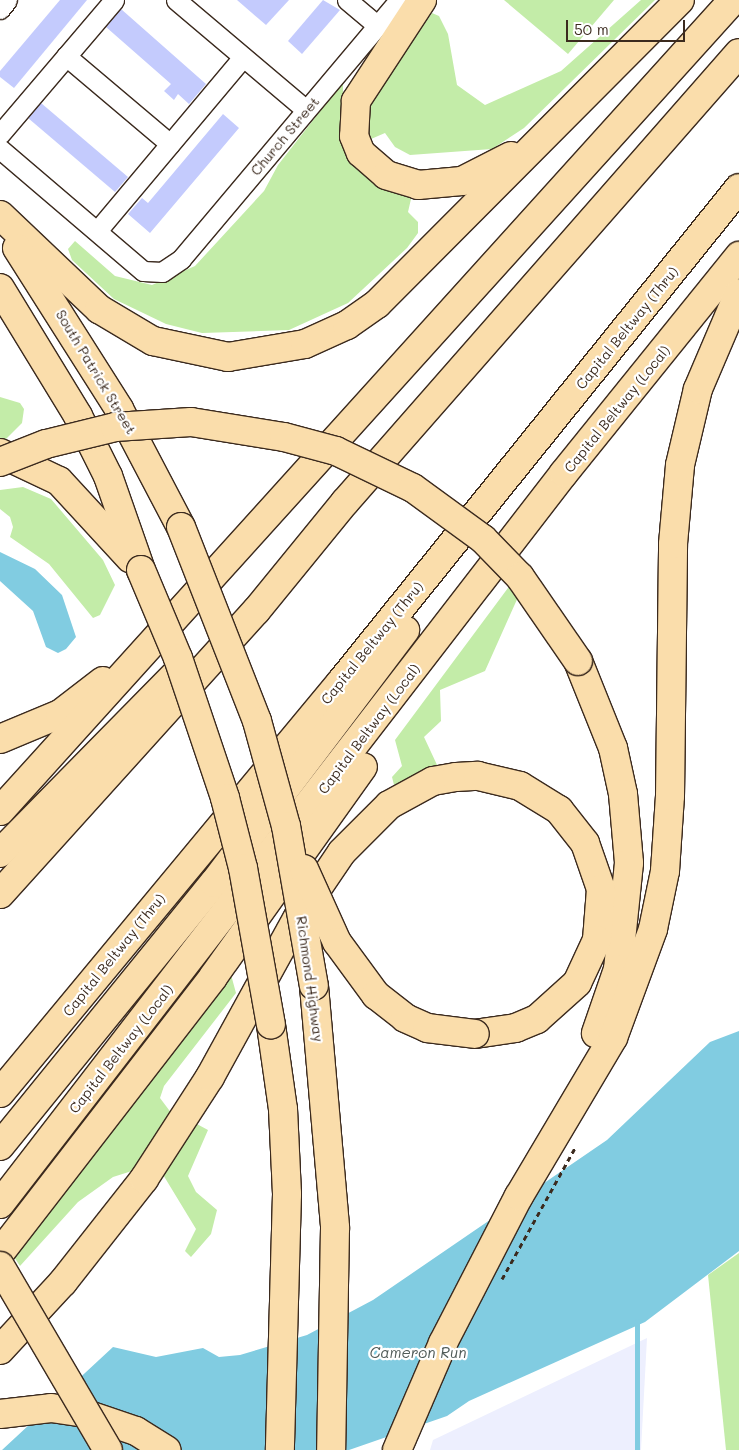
<!DOCTYPE html>
<style>
body{margin:0}
#map{position:relative;width:739px;height:1450px;overflow:hidden;background:#fff;font-family:Mali,sans-serif}
div>[style]{position:absolute}
.built>*{inset:0;background:#edeffe}
.green>*{inset:0;background:#c3eca8}
.water>*{inset:0;background:#81cce1}
.stream>*{height:5px;margin:-2.5px;padding:0 2.5px;transform-origin:2.5px;border-radius:2.5px;background:#81cce1}
.building>*{inset:0;background:#c4cbfd}
.path>*{height:3px;margin-top:-1.5px;transform-origin:0;background:repeating-linear-gradient(90deg,#3b2a1e 0 5px,transparent 0 9px)}
.roads{filter:drop-shadow(1px 0 #3b2a1e) drop-shadow(-1px 0 #3b2a1e) drop-shadow(0 1px #3b2a1e) drop-shadow(0 -1px #3b2a1e)}
.minor>*{height:19px;margin:-9.5px;padding:0 9.5px;transform-origin:9.5px;border-radius:9.5px;background:#fff}
.highway>*{height:28px;margin:-14px;padding:0 14px;transform-origin:14px;border-radius:14px;background:#faddab}
.bridges{filter:drop-shadow(1px 0 #3b2a1e) drop-shadow(-1px 0 #3b2a1e) drop-shadow(0 1px #3b2a1e) drop-shadow(0 -1px #3b2a1e)}
.highway-bridge>*{height:28px;margin:-14px;padding:0 14px;transform-origin:14px;border-radius:14px;background:#faddab}
span{translate:-50% -50%;white-space:nowrap;text-align:center;line-height:1.15;-webkit-text-stroke:4.5px #fff;paint-order:stroke}
.street-label{font-size:14px;color:#3b2a1e}
.water-label{font-size:15px;color:#505b58;font-style:italic}
.scale{position:absolute;left:566px;top:20px;width:119px;height:22px;box-sizing:border-box;border:2px solid #3b2a1e;border-top:0;padding-left:6px;font-size:15px;line-height:18px;white-space:nowrap;color:#3b2a1e;-webkit-text-stroke:4px #fff;paint-order:stroke}
</style>
<div id="map">
<div class="built">
<i style="clip-path:polygon(647px 1338px,641px 1450px,430px 1450px,433px 1440px)"></i>
</div>
<div class="green">
<i style="clip-path:polygon(504px 0,614px 0,568px 54px)"></i>
<i style="clip-path:polygon(641px 0,655px 0,524px 128px,492px 149px,410px 155px,395px 147px,385px 133px,371px 139px,363px 130px,364px 113px,432px 13px,439px 16px,448px 34px,457px 85px,485px 105px,561px 71px)"></i>
<i style="clip-path:polygon(343px 82px,343px 113px,411px 199px,408px 212px,418px 222px,418px 233px,407px 248px,348px 303px,289px 330px,202px 333px,166px 324px,114px 299px,72px 260px,68px 249px,75px 241px,115px 276px,152px 285px,195px 266px,264px 191px,278px 165px)"></i>
<i style="clip-path:polygon(0 397px,20px 403px,24px 409px,22px 423px,6px 439px,0 440px)"></i>
<i style="clip-path:polygon(23px 487px,51px 499px,103px 560px,115px 585px,100px 615px,93px 618px,49px 564px,10px 537px,13px 527px,10px 517px,0 509px,0 490px)"></i>
<i style="clip-path:polygon(511px 584px,519px 595px,485px 671px,440px 690px,441px 721px,424px 737px,438px 767px,394px 785px,392px 777px,402px 766px,395px 740px)"></i>
<i style="clip-path:polygon(230px 971px,236px 993px,164px 1086px,160px 1098px,172px 1114px,135px 1170px,113px 1177px,78px 1202px,20px 1266px,12px 1254px)"></i>
<i style="clip-path:polygon(195px 1123px,208px 1130px,188px 1176px,196px 1192px,217px 1210px,211px 1234px,191px 1257px,185px 1251px,196px 1229px,162px 1173px)"></i>
<i style="clip-path:polygon(739px 1253px,739px 1450px,726px 1450px,708px 1275px)"></i>
</div>
<div class="water">
<i style="clip-path:polygon(0 552px,35px 569px,62px 595px,76px 637px,66px 649px,58px 653px,46px 647px,33px 611px,0 581px)"></i>
<i style="clip-path:polygon(739px 1031px,739px 1251px,645px 1322px,469px 1401px,447px 1416px,349px 1450px,2px 1450px,113px 1347px,156px 1357px,203px 1348px,219px 1357px,240px 1355px,307px 1335px,373px 1300px,607px 1140px,710px 1042px)"></i>
</div>
<div class="stream">
<i style="left:637px;top:1450px;width:129px;rotate:-90deg"></i>
</div>
<div class="building">
<i style="clip-path:polygon(60px 0,87px 0,14px 88px,0 77px,0 71px)"></i>
<i style="clip-path:polygon(237px 0,289px 0,266px 25px)"></i>
<i style="clip-path:polygon(323px 0,340px 10px,302px 54px,288px 41px)"></i>
<i style="clip-path:polygon(121px 9px,206px 84px,189px 104px,178px 94px,174px 100px,164px 91px,171px 84px,106px 27px)"></i>
<i style="clip-path:polygon(41px 103px,128px 177px,115px 192px,28px 118px)"></i>
<i style="clip-path:polygon(223px 114px,239px 128px,150px 233px,128px 214px,142px 198px,148px 203px)"></i>
</div>
<div class="path">
<i style="left:502px;top:1279px;width:152px;rotate:-60.9deg"></i>
</div>
<div class="roads">
<div class="minor">
<i style="left:176px;top:0;width:170px;rotate:40.2deg"></i>
<i style="left:347px;top:0;width:40px;rotate:40deg"></i>
<i style="left:0;top:9px;width:11px;rotate:-52deg"></i>
<i style="left:66px;top:56px;width:136px;rotate:40.2deg"></i>
<i style="left:0;top:134px;width:176px;rotate:-49.6deg"></i>
<i style="left:0;top:149px;width:188px;rotate:40.5deg"></i>
<i style="left:143px;top:271px;width:19px;rotate:3deg"></i>
<i style="left:162px;top:272px;width:23px;rotate:-34deg"></i>
<i style="left:181px;top:259px;width:339px;rotate:-49.9deg"></i>
<i style="left:97px;top:231px;width:227px;rotate:-50deg"></i>
</div>
<div class="highway">
<i style="left:422px;top:0;width:121px;rotate:123.2deg"></i>
<i style="left:356px;top:101px;width:35px;rotate:93deg"></i>
<i style="left:354px;top:136px;width:18px;rotate:68deg"></i>
<i style="left:361px;top:153px;width:33px;rotate:41deg"></i>
<i style="left:386px;top:175px;width:34px;rotate:17deg"></i>
<i style="left:418px;top:185px;width:44px;rotate:-5.2deg"></i>
<i style="left:462px;top:181px;width:55px;rotate:-27deg"></i>
<i style="left:0;top:215px;width:137px;rotate:43.5deg"></i>
<i style="left:99px;top:309px;width:63px;rotate:30.7deg"></i>
<i style="left:153px;top:341px;width:77px;rotate:12deg"></i>
<i style="left:228px;top:357px;width:78px;rotate:-9.6deg"></i>
<i style="left:305px;top:344px;width:46px;rotate:-24.3deg"></i>
<i style="left:347px;top:325px;width:37px;rotate:-35deg"></i>
<i style="left:377px;top:304px;width:429px;rotate:-45.1deg"></i>
<i style="left:17px;top:248px;width:191px;rotate:57.6deg"></i>
<i style="left:119px;top:409px;width:133px;rotate:62.3deg"></i>
<i style="left:0;top:288px;width:150px;rotate:58.6deg"></i>
<i style="left:78px;top:416px;width:67px;rotate:63.4deg"></i>
<i style="left:108px;top:476px;width:100px;rotate:70.7deg"></i>
<i style="left:0;top:453px;width:65px;rotate:25.4deg"></i>
<i style="left:59px;top:481px;width:105px;rotate:47.3deg"></i>
<i style="left:578px;top:661px;width:94px;rotate:68.1deg"></i>
<i style="left:613px;top:748px;width:47px;rotate:77.7deg"></i>
<i style="left:623px;top:794px;width:69px;rotate:85deg"></i>
<i style="left:629px;top:863px;width:107px;rotate:95.9deg"></i>
<i style="left:618px;top:969px;width:68px;rotate:109deg"></i>
<i style="left:0;top:739px;width:65px;rotate:-22.6deg"></i>
<i style="left:60px;top:714px;width:54px;rotate:-37.5deg"></i>
<i style="left:0;top:811px;width:1093px;rotate:-47.89deg"></i>
<i style="left:0;top:853px;width:251px;rotate:-45.5deg"></i>
<i style="left:0;top:894px;width:382px;rotate:-47.9deg"></i>
<i style="left:256px;top:611px;width:141px;rotate:-50.8deg"></i>
<i style="left:345px;top:502px;width:597px;rotate:-48.73deg"></i>
<i style="left:314px;top:986px;width:243px;rotate:85deg"></i>
<i style="left:335px;top:1228px;width:222px;rotate:91deg"></i>
<i style="left:271px;top:1025px;width:85px;rotate:81.9deg"></i>
<i style="left:283px;top:1109px;width:85px;rotate:87.3deg"></i>
<i style="left:287px;top:1194px;width:256px;rotate:91.6deg"></i>
<i style="left:0;top:1093px;width:534px;rotate:-50.32deg"></i>
<i style="left:341px;top:682px;width:634px;rotate:-51.14deg"></i>
<i style="left:0;top:1146px;width:339px;rotate:-50.9deg"></i>
<i style="left:214px;top:883px;width:317px;rotate:-52.9deg"></i>
<i style="left:0;top:1204px;width:923px;rotate:-52.35deg"></i>
<i style="left:564px;top:473px;width:279px;rotate:-51.1deg"></i>
<i style="left:0;top:1253px;width:349px;rotate:-52.3deg"></i>
<i style="left:213px;top:977px;width:258px;rotate:-54.5deg"></i>
<i style="left:0;top:1350px;width:93px;rotate:-47.2deg"></i>
<i style="left:63px;top:1282px;width:131px;rotate:-51.8deg"></i>
<i style="left:144px;top:1179px;width:121px;rotate:-57.1deg"></i>
<i style="left:210px;top:1077px;width:183px;rotate:-61.2deg"></i>
<i style="left:298px;top:917px;width:78px;rotate:-55.9deg"></i>
<i style="left:342px;top:852px;width:66px;rotate:-45deg"></i>
<i style="left:389px;top:805px;width:50px;rotate:-28.6deg"></i>
<i style="left:433px;top:781px;width:23px;rotate:-10deg"></i>
<i style="left:456px;top:777px;width:22px;rotate:-3deg"></i>
<i style="left:478px;top:776px;width:43px;rotate:13.4deg"></i>
<i style="left:520px;top:786px;width:46px;rotate:31.6deg"></i>
<i style="left:559px;top:810px;width:42px;rotate:51.8deg"></i>
<i style="left:585px;top:843px;width:49px;rotate:70.8deg"></i>
<i style="left:601px;top:889px;width:51px;rotate:94.5deg"></i>
<i style="left:597px;top:940px;width:47px;rotate:114.9deg"></i>
<i style="left:577px;top:983px;width:54px;rotate:138deg"></i>
<i style="left:537px;top:1019px;width:23px;rotate:157deg"></i>
<i style="left:516px;top:1028px;width:41px;rotate:171.7deg"></i>
<i style="left:0;top:1414px;width:51px;rotate:-6.7deg"></i>
<i style="left:51px;top:1408px;width:29px;rotate:8deg"></i>
<i style="left:80px;top:1412px;width:59px;rotate:18.7deg"></i>
<i style="left:136px;top:1431px;width:36px;rotate:32deg"></i>
<i style="left:397px;top:1450px;width:116px;rotate:-66.7deg"></i>
<i style="left:443px;top:1343px;width:165px;rotate:-62.7deg"></i>
<i style="left:519px;top:1196px;width:184px;rotate:-59.3deg"></i>
<i style="left:613px;top:1038px;width:116px;rotate:-69.8deg"></i>
<i style="left:653px;top:929px;width:59px;rotate:-78.3deg"></i>
<i style="left:665px;top:871px;width:75px;rotate:-86.2deg"></i>
<i style="left:670px;top:796px;width:252px;rotate:-89.3deg"></i>
<i style="left:673px;top:544px;width:79px;rotate:-84.9deg"></i>
<i style="left:680px;top:465px;width:78px;rotate:-76.7deg"></i>
<i style="left:698px;top:389px;width:104px;rotate:-66.9deg"></i>
</div>
</div>
<div class="bridges">
<div class="highway-bridge">
<i style="left:0;top:462px;width:49px;rotate:-21.4deg"></i>
<i style="left:46px;top:444px;width:71px;rotate:-13.8deg"></i>
<i style="left:115px;top:427px;width:76px;rotate:-3.8deg"></i>
<i style="left:191px;top:422px;width:94px;rotate:9.2deg"></i>
<i style="left:284px;top:437px;width:54px;rotate:15.1deg"></i>
<i style="left:336px;top:451px;width:85px;rotate:25.7deg"></i>
<i style="left:413px;top:488px;width:87px;rotate:36.1deg"></i>
<i style="left:483px;top:539px;width:53px;rotate:45.8deg"></i>
<i style="left:520px;top:577px;width:102px;rotate:55.4deg"></i>
<i style="left:181px;top:527px;width:208px;rotate:68.6deg"></i>
<i style="left:257px;top:721px;width:109px;rotate:74.6deg"></i>
<i style="left:286px;top:826px;width:162px;rotate:80.1deg"></i>
<i style="left:141px;top:570px;width:95px;rotate:67.2deg"></i>
<i style="left:178px;top:658px;width:148px;rotate:71.4deg"></i>
<i style="left:225px;top:798px;width:72px;rotate:75.6deg"></i>
<i style="left:243px;top:868px;width:159px;rotate:79.9deg"></i>
<i style="left:304px;top:869px;width:80px;rotate:65.7deg"></i>
<i style="left:337px;top:942px;width:66px;rotate:53.7deg"></i>
<i style="left:376px;top:995px;width:37px;rotate:38deg"></i>
<i style="left:405px;top:1018px;width:24px;rotate:24deg"></i>
<i style="left:427px;top:1028px;width:48px;rotate:7.1deg"></i>
<i style="left:0;top:1266px;width:213px;rotate:59.6deg"></i>
</div>
</div>
<div class="street-label">
<span style="left:285px;top:136px;rotate:-50deg">Church Street</span>
<span style="left:627px;top:328px;rotate:-51deg">Capital Beltway (Thru)</span>
<span style="left:96px;top:372px;rotate:59deg">South Patrick Street</span>
<span style="left:617px;top:409px;rotate:-51deg">Capital Beltway (Local)</span>
<span style="left:372px;top:643px;rotate:-51deg">Capital Beltway (Thru)</span>
<span style="left:369px;top:729px;rotate:-53deg">Capital Beltway (Local)</span>
<span style="left:114px;top:955px;rotate:-51deg">Capital Beltway (Thru)</span>
<span style="left:310px;top:979px;rotate:82deg">Richmond Highway</span>
<span style="left:121px;top:1049px;rotate:-52deg">Capital Beltway (Local)</span>
</div>
<div class="water-label">
<span style="left:418px;top:1353px">Cameron Run</span>
</div>
<div class="scale">50 m</div>
</div>
